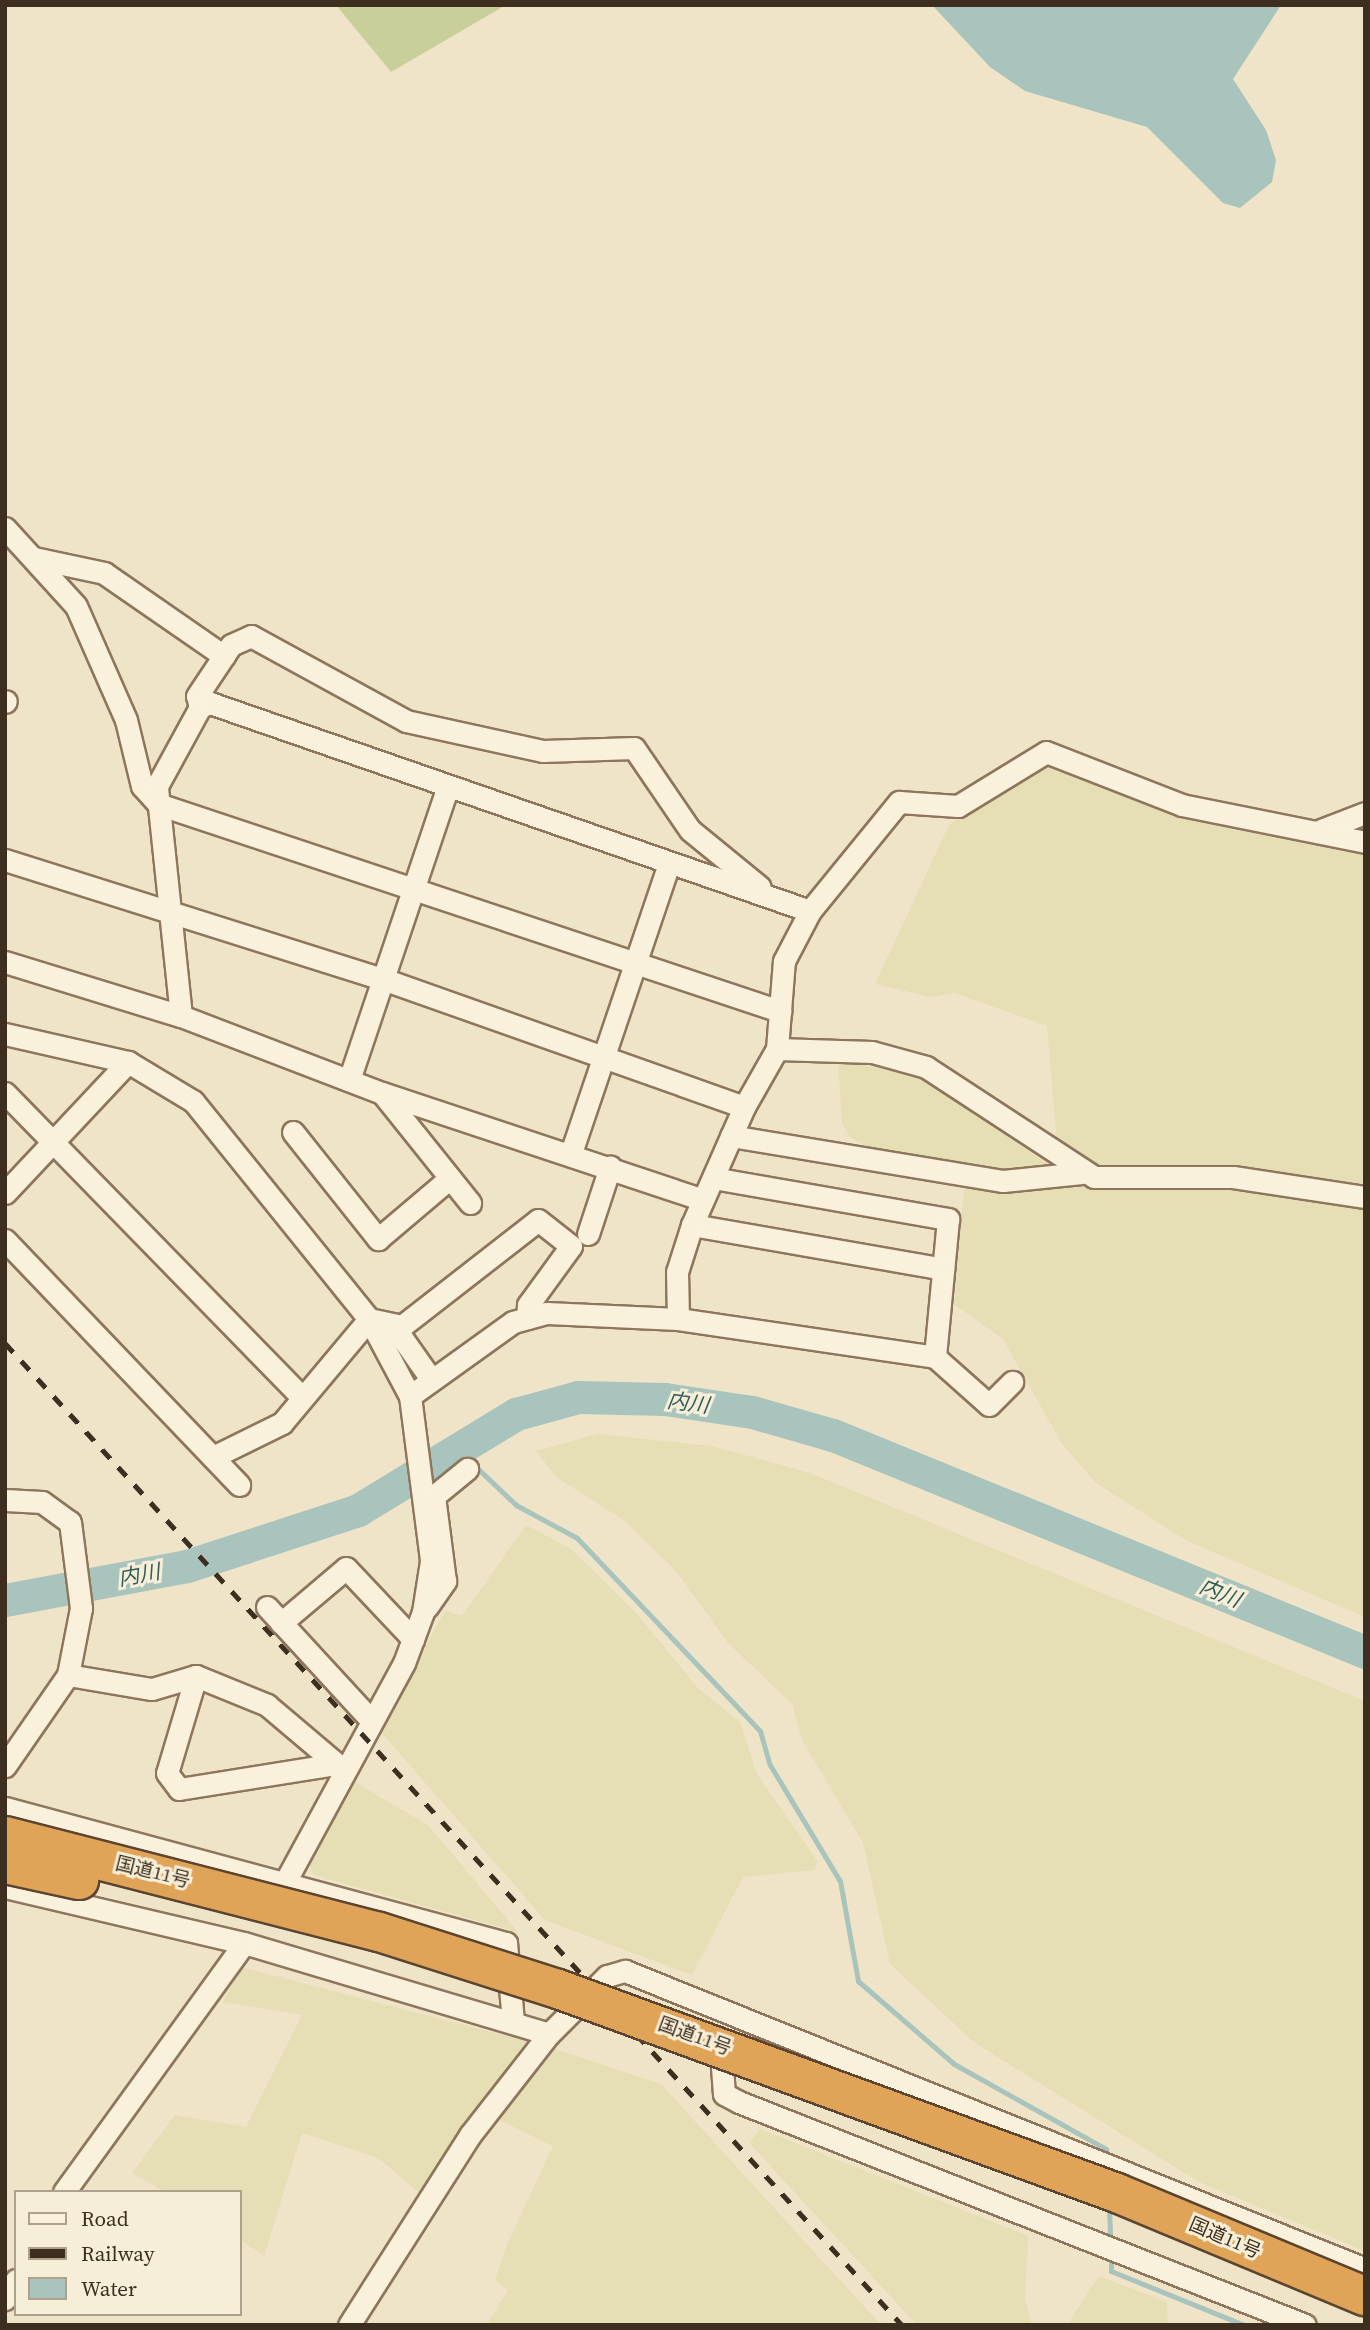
<!DOCTYPE html>
<meta charset="utf-8">
<style>
body{margin:0}
#map{position:relative;width:1370px;height:2330px;overflow:hidden;background:#f0e4c8;font-family:"Source Serif 4","Noto Sans JP",serif}
div>[style]{position:absolute}
.farmland>*{inset:0;background:#e6deb5}
.green>*{inset:0;background:#c9cf9b}
.water>*{inset:0;background:#a9c4bc}
.stream>*{height:5px;margin:-2.5px;padding:0 2.5px;transform-origin:2.5px;border-radius:2.5px;background:#a9c4bc}
.river>*{height:33px;margin:-16.5px;padding:0 16.5px;transform-origin:16.5px;border-radius:16.5px;background:#a9c4bc}
.roads{filter:drop-shadow(2px 0 #8d765c) drop-shadow(-2px 0 #8d765c) drop-shadow(0 2px #8d765c) drop-shadow(0 -2px #8d765c)}
.street>*{height:21px;margin:-10.5px;padding:0 10.5px;transform-origin:10.5px;border-radius:10.5px;background:#faf1dc}
.rail>*{height:5px;margin-top:-2.5px;transform-origin:0;background:repeating-linear-gradient(90deg,#3d2e20 0 12px,transparent 0 24px)}
.bridges{filter:drop-shadow(2px 0 #5b4430) drop-shadow(-2px 0 #5b4430) drop-shadow(0 2px #5b4430) drop-shadow(0 -2px #5b4430)}
.highway-bridge>*{height:38px;margin:-19px;padding:0 19px;transform-origin:19px;border-radius:19px;background:#e0a458}
span{translate:-50% -50%;white-space:nowrap;text-align:center;line-height:1.15;-webkit-text-stroke:6px #f7eed8;paint-order:stroke}
.street-label{font-size:19px;color:#3d2e20}
.water-label{font-size:21px;color:#2f5d5a;font-style:italic}
.frame{position:absolute;inset:0;border:7px solid #3d2e20;pointer-events:none}
.legend{position:absolute;left:14px;top:2190px;width:228px;height:126px;box-sizing:border-box;background:#f7eed8;border:2px solid #ada18e;margin:0;padding:9px 12px;list-style:none;font-size:21px;color:#3d2e20}
.legend li{display:flex;align-items:center;gap:14px;height:35px}
.legend b{width:35px;border:2px solid #ada18e}
</style>
<div id="map">
<div class="farmland">
<i style="clip-path:polygon(1044px 765px,1186px 818px,1294px 831px,1365px 852px,1365px 1617px,1187px 1541px,1096px 1483px,1062px 1444px,1003px 1339px,954px 1304px,966px 1168px,876px 1151px,851px 1138px,842px 1124px,838px 1060px,921px 1076px,1041px 1160px,1057px 1144px,1047px 1026px,955px 993px,931px 997px,875px 984px,949px 825px)"></i>
<i style="clip-path:polygon(598px 1434px,712px 1446px,810px 1473px,1365px 1701px,1365px 2251px,1199px 2182px,975px 2043px,890px 1964px,863px 1843px,802px 1740px,792px 1704px,728px 1643px,676px 1571px,625px 1521px,556px 1477px,536px 1451px)"></i>
<i style="clip-path:polygon(526px 1525px,571px 1549px,638px 1615px,698px 1688px,740px 1722px,757px 1774px,818px 1862px,814px 1870px,743px 1877px,692px 1975px,545px 1920px,379px 1730px,445px 1611px,462px 1616px)"></i>
<i style="clip-path:polygon(350px 1779px,429px 1826px,518px 1932px,313px 1875px,308px 1858px)"></i>
<i style="clip-path:polygon(241px 1967px,553px 2048px,661px 2084px,881px 2325px,487px 2325px,508px 2290px,495px 2280px,508px 2242px,553px 2146px,495px 2118px,422px 2195px,378px 2158px,302px 2133px,264px 2256px,240px 2239px,240px 2192px,165px 2192px,132px 2173px,175px 2115px,246px 2127px,302px 2015px,223px 2002px)"></i>
<i style="clip-path:polygon(760px 2129px,1028px 2236px,1025px 2299px,1032px 2325px,917px 2325px,749px 2143px)"></i>
<i style="clip-path:polygon(1099px 2276px,1167px 2302px,1168px 2325px,1067px 2325px)"></i>
</div>
<div class="green">
<i style="clip-path:polygon(336px 5px,506px 5px,391px 72px)"></i>
</div>
<div class="water">
<i style="clip-path:polygon(932px 5px,1281px 5px,1233px 79px,1266px 130px,1276px 160px,1272px 182px,1240px 208px,1223px 203px,1147px 127px,1025px 91px,990px 67px)"></i>
</div>
<div class="stream">
<i style="left:456px;top:1448px;width:83px;rotate:43.5deg"></i>
<i style="left:516px;top:1505px;width:69px;rotate:28.4deg"></i>
<i style="left:577px;top:1538px;width:266px;rotate:46.5deg"></i>
<i style="left:760px;top:1731px;width:35px;rotate:74deg"></i>
<i style="left:770px;top:1765px;width:135px;rotate:58.9deg"></i>
<i style="left:840px;top:1881px;width:102px;rotate:79.8deg"></i>
<i style="left:858px;top:1981px;width:127px;rotate:40.8deg"></i>
<i style="left:954px;top:2064px;width:174px;rotate:29.2deg"></i>
<i style="left:1106px;top:2149px;width:12px;rotate:85deg"></i>
<i style="left:1109px;top:2206px;width:35px;rotate:88deg"></i>
<i style="left:1111px;top:2255px;width:16px;rotate:90deg"></i>
<i style="left:1111px;top:2271px;width:144px;rotate:22.1deg"></i>
</div>
<div class="river">
<i style="left:5px;top:1600px;width:185px;rotate:-10.6deg"></i>
<i style="left:187px;top:1566px;width:180px;rotate:-18.1deg"></i>
<i style="left:358px;top:1510px;width:185px;rotate:-31.3deg"></i>
<i style="left:516px;top:1414px;width:64px;rotate:-15.3deg"></i>
<i style="left:578px;top:1397px;width:87px;rotate:1.3deg"></i>
<i style="left:665px;top:1399px;width:88px;rotate:8.5deg"></i>
<i style="left:752px;top:1412px;width:84px;rotate:15.9deg"></i>
<i style="left:833px;top:1435px;width:575px;rotate:22.19deg"></i>
</div>
<div class="roads">
<div class="street">
<i style="left:5px;top:528px;width:105px;rotate:47.7deg"></i>
<i style="left:76px;top:606px;width:124px;rotate:66.3deg"></i>
<i style="left:126px;top:720px;width:68px;rotate:76.4deg"></i>
<i style="left:142px;top:786px;width:24px;rotate:48deg"></i>
<i style="left:158px;top:804px;width:656px;rotate:18.41deg"></i>
<i style="left:34px;top:558px;width:72px;rotate:12.1deg"></i>
<i style="left:104px;top:573px;width:146px;rotate:34.7deg"></i>
<i style="left:5px;top:702px;width:1px;rotate:-45deg"></i>
<i style="left:200px;top:707px;width:11px;rotate:-105deg"></i>
<i style="left:197px;top:696px;width:61px;rotate:-56.3deg"></i>
<i style="left:231px;top:645px;width:22px;rotate:-24deg"></i>
<i style="left:251px;top:636px;width:177px;rotate:28.7deg"></i>
<i style="left:406px;top:721px;width:140px;rotate:12.4deg"></i>
<i style="left:543px;top:751px;width:91px;rotate:-1.9deg"></i>
<i style="left:634px;top:748px;width:99px;rotate:55.7deg"></i>
<i style="left:690px;top:830px;width:90px;rotate:39.2deg"></i>
<i style="left:1321px;top:830px;width:47px;rotate:-21.1deg"></i>
<i style="left:5px;top:860px;width:393px;rotate:17.5deg"></i>
<i style="left:380px;top:978px;width:386px;rotate:19.5deg"></i>
<i style="left:5px;top:962px;width:184px;rotate:17.1deg"></i>
<i style="left:181px;top:1016px;width:215px;rotate:21deg"></i>
<i style="left:382px;top:1093px;width:338px;rotate:18.4deg"></i>
<i style="left:181px;top:1016px;width:231px;rotate:-96deg"></i>
<i style="left:157px;top:786px;width:90px;rotate:-61.4deg"></i>
<i style="left:200px;top:707px;width:11px;rotate:-22deg"></i>
<i style="left:210px;top:703px;width:635px;rotate:19.12deg"></i>
<i style="left:5px;top:1034px;width:126px;rotate:12.8deg"></i>
<i style="left:128px;top:1062px;width:76px;rotate:31deg"></i>
<i style="left:193px;top:1101px;width:280px;rotate:51.1deg"></i>
<i style="left:369px;top:1319px;width:87px;rotate:62deg"></i>
<i style="left:410px;top:1396px;width:166px;rotate:82.7deg"></i>
<i style="left:431px;top:1561px;width:52px;rotate:98.9deg"></i>
<i style="left:423px;top:1612px;width:54px;rotate:110.4deg"></i>
<i style="left:404px;top:1663px;width:247px;rotate:118.5deg"></i>
<i style="left:777px;top:1049px;width:95px;rotate:1.8deg"></i>
<i style="left:872px;top:1052px;width:56px;rotate:15.5deg"></i>
<i style="left:926px;top:1067px;width:201px;rotate:33.2deg"></i>
<i style="left:1094px;top:1177px;width:139px"></i>
<i style="left:1233px;top:1177px;width:134px;rotate:8.6deg"></i>
<i style="left:349px;top:1080px;width:307px;rotate:-71.4deg"></i>
<i style="left:5px;top:1093px;width:426px;rotate:45.7deg"></i>
<i style="left:382px;top:1093px;width:141px;rotate:51.3deg"></i>
<i style="left:293px;top:1132px;width:137px;rotate:51.5deg"></i>
<i style="left:378px;top:1239px;width:94px;rotate:-40.3deg"></i>
<i style="left:731px;top:1136px;width:276px;rotate:9.4deg"></i>
<i style="left:1003px;top:1181px;width:79px;rotate:-5.8deg"></i>
<i style="left:571px;top:1153px;width:305px;rotate:-71.3deg"></i>
<i style="left:713px;top:1178px;width:239px;rotate:9.9deg"></i>
<i style="left:948px;top:1219px;width:139px;rotate:95.4deg"></i>
<i style="left:5px;top:1193px;width:180px;rotate:-46.8deg"></i>
<i style="left:692px;top:1225px;width:255px;rotate:9.9deg"></i>
<i style="left:588px;top:1234px;width:71px;rotate:-71.8deg"></i>
<i style="left:5px;top:1240px;width:339px;rotate:46.3deg"></i>
<i style="left:678px;top:1319px;width:47px;rotate:-91.2deg"></i>
<i style="left:677px;top:1272px;width:49px;rotate:-72.3deg"></i>
<i style="left:692px;top:1225px;width:129px;rotate:-66.2deg"></i>
<i style="left:744px;top:1107px;width:67px;rotate:-60.4deg"></i>
<i style="left:777px;top:1049px;width:88px;rotate:-85.5deg"></i>
<i style="left:784px;top:961px;width:56px;rotate:-62.5deg"></i>
<i style="left:810px;top:911px;width:141px;rotate:-50.8deg"></i>
<i style="left:899px;top:802px;width:59px;rotate:3.9deg"></i>
<i style="left:958px;top:806px;width:103px;rotate:-31.5deg"></i>
<i style="left:1046px;top:752px;width:146px;rotate:21.3deg"></i>
<i style="left:1182px;top:805px;width:187px;rotate:11.4deg"></i>
<i style="left:393px;top:1325px;width:66px;rotate:54.9deg"></i>
<i style="left:410px;top:1396px;width:127px;rotate:-35.7deg"></i>
<i style="left:513px;top:1322px;width:35px;rotate:-15deg"></i>
<i style="left:547px;top:1313px;width:131px;rotate:2.6deg"></i>
<i style="left:678px;top:1319px;width:260px;rotate:8.4deg"></i>
<i style="left:935px;top:1357px;width:72px;rotate:41.6deg"></i>
<i style="left:989px;top:1405px;width:33px;rotate:-45deg"></i>
<i style="left:213px;top:1457px;width:77px;rotate:-26.2deg"></i>
<i style="left:282px;top:1423px;width:136px;rotate:-50.1deg"></i>
<i style="left:369px;top:1319px;width:34px;rotate:12deg"></i>
<i style="left:402px;top:1326px;width:172px;rotate:-37.9deg"></i>
<i style="left:538px;top:1220px;width:42px;rotate:38.2deg"></i>
<i style="left:571px;top:1246px;width:73px;rotate:126.1deg"></i>
<i style="left:528px;top:1305px;width:13px;rotate:94deg"></i>
<i style="left:5px;top:1500px;width:37px;rotate:3deg"></i>
<i style="left:42px;top:1502px;width:34px;rotate:36deg"></i>
<i style="left:70px;top:1522px;width:87px;rotate:82.7deg"></i>
<i style="left:81px;top:1608px;width:68px;rotate:101deg"></i>
<i style="left:68px;top:1675px;width:111px;rotate:124.7deg"></i>
<i style="left:267px;top:1607px;width:154px;rotate:47.4deg"></i>
<i style="left:427px;top:1607px;width:32px;rotate:-55deg"></i>
<i style="left:445px;top:1581px;width:86px;rotate:-97.4deg"></i>
<i style="left:434px;top:1496px;width:43px;rotate:-39.3deg"></i>
<i style="left:281px;top:1623px;width:85px;rotate:-40.2deg"></i>
<i style="left:346px;top:1568px;width:98px;rotate:46.7deg"></i>
<i style="left:68px;top:1675px;width:85px;rotate:9.5deg"></i>
<i style="left:152px;top:1689px;width:46px;rotate:-16.5deg"></i>
<i style="left:196px;top:1676px;width:77px;rotate:22.2deg"></i>
<i style="left:267px;top:1705px;width:101px;rotate:40.2deg"></i>
<i style="left:196px;top:1676px;width:101px;rotate:106.6deg"></i>
<i style="left:167px;top:1773px;width:20px;rotate:53deg"></i>
<i style="left:179px;top:1789px;width:158px;rotate:-9.1deg"></i>
<i style="left:5px;top:1808px;width:519px;rotate:15.08deg"></i>
<i style="left:506px;top:1943px;width:79px;rotate:84.9deg"></i>
<i style="left:5px;top:1887px;width:245px;rotate:13.2deg"></i>
<i style="left:244px;top:1943px;width:318px;rotate:16.6deg"></i>
<i style="left:720px;top:2040px;width:54px;rotate:85.8deg"></i>
<i style="left:724px;top:2094px;width:17px;rotate:28deg"></i>
<i style="left:739px;top:2102px;width:608px;rotate:21.5deg"></i>
<i style="left:64px;top:2192px;width:307px;rotate:-54.1deg"></i>
<i style="left:5px;top:2299px;width:22px;rotate:-60deg"></i>
<i style="left:349px;top:2325px;width:225px;rotate:-57.5deg"></i>
<i style="left:470px;top:2135px;width:128px;rotate:-52deg"></i>
<i style="left:549px;top:2034px;width:82px;rotate:-45deg"></i>
<i style="left:607px;top:1976px;width:19px;rotate:-16deg"></i>
<i style="left:625px;top:1971px;width:798px;rotate:21.93deg"></i>
</div>
</div>
<div class="rail">
<i style="left:5px;top:1343px;width:1330px;rotate:47.59deg"></i>
</div>
<div class="bridges">
<div class="highway-bridge">
<i style="left:5px;top:1836px;width:386px;rotate:14.4deg"></i>
<i style="left:379px;top:1932px;width:188px;rotate:17.7deg"></i>
<i style="left:558px;top:1989px;width:595px;rotate:20.05deg"></i>
<i style="left:1117px;top:2193px;width:269px;rotate:22.6deg"></i>
<i style="left:5px;top:1864px;width:76px;rotate:12.2deg"></i>
</div>
</div>
<div class="street-label">
<span style="left:153px;top:1872px;rotate:14deg">国道11号</span>
<span style="left:695px;top:2036px;rotate:20deg">国道11号</span>
<span style="left:1225px;top:2238px;rotate:23deg">国道11号</span>
</div>
<div class="water-label">
<span style="left:688px;top:1403px;rotate:8deg">内川</span>
<span style="left:139px;top:1575px;rotate:-10deg">内川</span>
<span style="left:1220px;top:1593px;rotate:22deg">内川</span>
</div>
<div class="frame"></div>
<ul class="legend">
<li><b style="height:9px;background:#faf1dc"></b>Road</li>
<li><b style="height:9px;background:#3d2e20"></b>Railway</li>
<li><b style="height:19px;background:#a9c4bc"></b>Water</li>
</ul>
</div>
